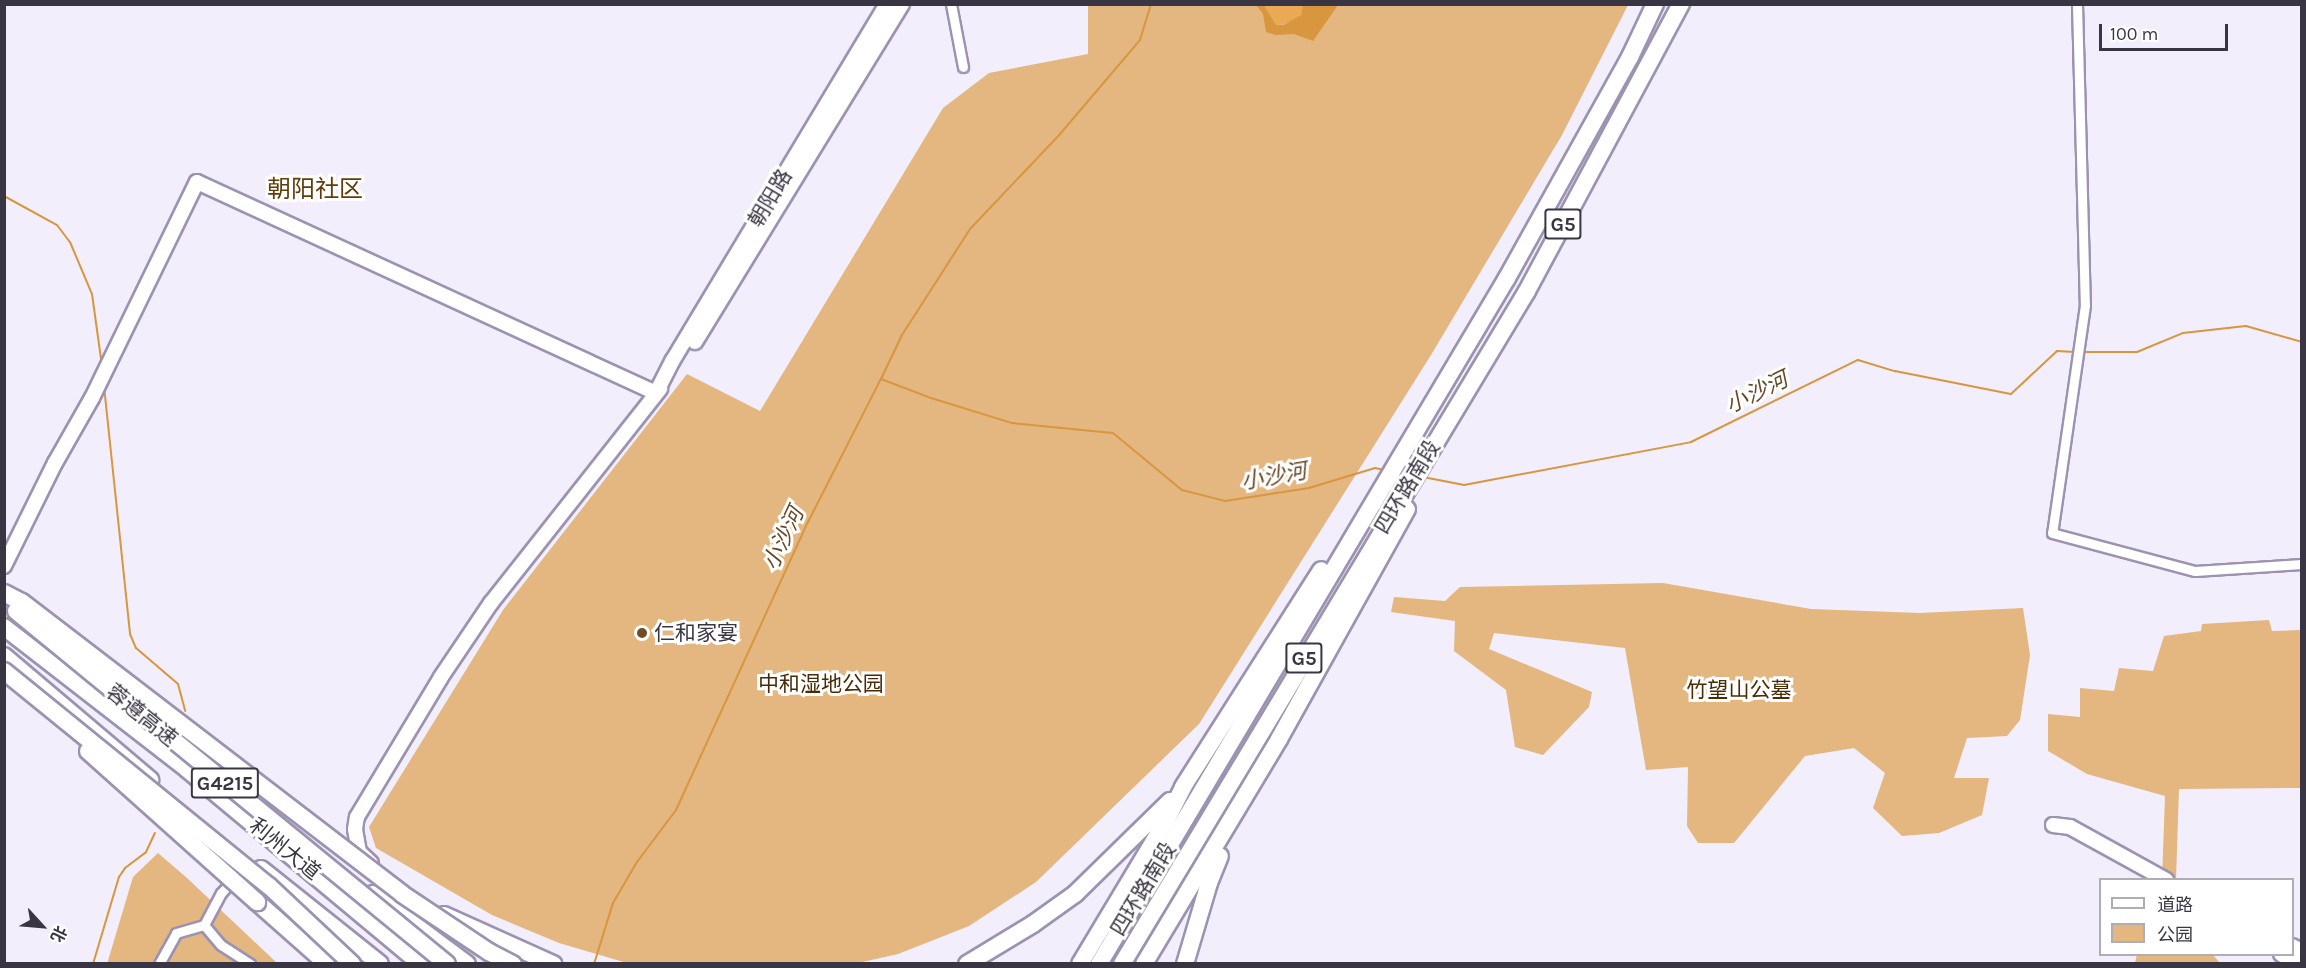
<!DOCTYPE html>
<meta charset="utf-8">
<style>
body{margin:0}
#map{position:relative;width:2306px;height:968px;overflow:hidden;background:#f2eefb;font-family:Karla,"Noto Sans SC",sans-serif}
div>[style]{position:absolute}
.green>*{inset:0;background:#e4b680}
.forest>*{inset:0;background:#eca953}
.water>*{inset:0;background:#d8963e}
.stream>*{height:2px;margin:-1px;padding:0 1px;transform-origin:1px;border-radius:1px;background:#d8963e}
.roads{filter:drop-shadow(2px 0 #9c92b1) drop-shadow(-2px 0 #9c92b1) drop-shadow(0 2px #9c92b1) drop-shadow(0 -2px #9c92b1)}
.street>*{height:9px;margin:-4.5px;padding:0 4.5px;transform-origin:4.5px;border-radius:4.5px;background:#fff}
.secondary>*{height:14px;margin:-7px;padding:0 7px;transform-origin:7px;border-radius:7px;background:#fff}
.highway>*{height:16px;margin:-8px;padding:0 8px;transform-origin:8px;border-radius:8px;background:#fff}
.bridges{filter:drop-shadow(2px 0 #9c92b1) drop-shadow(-2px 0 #9c92b1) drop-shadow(0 2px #9c92b1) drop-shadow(0 -2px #9c92b1)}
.highway-bridge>*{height:16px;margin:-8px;padding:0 8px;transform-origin:8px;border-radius:8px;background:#fff}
.dots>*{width:16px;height:16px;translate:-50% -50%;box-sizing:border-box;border:3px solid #fff;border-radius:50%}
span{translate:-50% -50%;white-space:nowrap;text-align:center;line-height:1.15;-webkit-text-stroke:6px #fff;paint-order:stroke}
.shield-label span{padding:2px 4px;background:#fff;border:2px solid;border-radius:4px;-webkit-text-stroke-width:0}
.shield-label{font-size:20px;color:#3a3542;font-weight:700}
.street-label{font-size:21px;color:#3a3542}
.poi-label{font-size:21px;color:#3a3542}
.left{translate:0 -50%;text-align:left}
.park-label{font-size:21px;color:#472c06}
.water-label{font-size:22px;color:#664926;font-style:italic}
.quarter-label{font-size:24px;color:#603d08}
.frame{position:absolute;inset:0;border:6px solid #3a3542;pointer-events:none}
.legend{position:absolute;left:2099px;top:878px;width:195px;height:78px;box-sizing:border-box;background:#fff;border:2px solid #b0aeb3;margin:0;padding:8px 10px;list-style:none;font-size:18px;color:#3a3542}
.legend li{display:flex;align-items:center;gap:12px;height:30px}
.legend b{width:30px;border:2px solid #b0aeb3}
.north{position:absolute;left:12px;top:896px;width:60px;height:60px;-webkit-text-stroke:4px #fff;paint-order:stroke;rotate:116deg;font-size:16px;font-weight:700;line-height:24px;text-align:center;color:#3a3542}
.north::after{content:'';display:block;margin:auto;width:21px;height:27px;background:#3a3542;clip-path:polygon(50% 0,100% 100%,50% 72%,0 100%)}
.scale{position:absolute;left:2099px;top:24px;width:129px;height:27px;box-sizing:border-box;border:3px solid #3a3542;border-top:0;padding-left:8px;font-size:18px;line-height:21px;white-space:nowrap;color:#3a3542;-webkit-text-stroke:4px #fff;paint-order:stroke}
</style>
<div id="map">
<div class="green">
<i style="clip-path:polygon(1088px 5px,1628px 5px,1562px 135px,1431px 355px,1199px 724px,1036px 882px,969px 926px,898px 954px,858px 963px,627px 963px,559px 943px,492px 915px,376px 848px,369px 827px,503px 610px,687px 374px,760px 411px,943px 108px,989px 73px,1088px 54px)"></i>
<i style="clip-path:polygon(1663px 583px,1811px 609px,1920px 613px,2023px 608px,2030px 655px,2020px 720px,2007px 736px,1967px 738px,1954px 778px,1989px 778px,1982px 815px,1939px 833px,1902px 836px,1873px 808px,1885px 773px,1854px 748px,1805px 756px,1734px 843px,1698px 843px,1687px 826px,1688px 767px,1646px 770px,1625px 648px,1494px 633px,1489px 649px,1592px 692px,1589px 707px,1543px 755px,1515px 747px,1506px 690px,1454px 651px,1455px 621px,1391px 612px,1394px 597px,1445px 601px,1460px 587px)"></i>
<i style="clip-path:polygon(2269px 620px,2272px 631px,2301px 630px,2301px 788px,2179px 789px,2176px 879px,2162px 879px,2165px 796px,2087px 774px,2048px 751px,2048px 714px,2080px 717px,2080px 688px,2114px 691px,2119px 668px,2153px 671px,2164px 636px,2201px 631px,2202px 624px)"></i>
<i style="clip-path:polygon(158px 853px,187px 878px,277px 963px,107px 964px,133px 877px)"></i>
<i style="clip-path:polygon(2137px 954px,2213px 955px,2220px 963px,2135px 963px)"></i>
</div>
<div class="forest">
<i style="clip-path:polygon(1264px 5px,1303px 5px,1304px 10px,1294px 22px,1276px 25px)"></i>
</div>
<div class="water">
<i style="clip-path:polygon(1256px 5px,1264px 5px,1276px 25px,1284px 25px,1301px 15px,1303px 5px,1338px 5px,1313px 41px,1294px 34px,1276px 35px,1266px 32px,1263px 14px)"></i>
</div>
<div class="stream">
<i style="left:4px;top:196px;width:60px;rotate:28.7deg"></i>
<i style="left:57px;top:225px;width:21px;rotate:53deg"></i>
<i style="left:70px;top:242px;width:56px;rotate:67.1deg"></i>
<i style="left:92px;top:294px;width:73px;rotate:82.1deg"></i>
<i style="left:2080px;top:352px;width:57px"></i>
<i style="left:2137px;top:352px;width:50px;rotate:-22.4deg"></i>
<i style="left:2183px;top:333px;width:63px;rotate:-6.3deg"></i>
<i style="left:2246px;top:326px;width:58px;rotate:15.9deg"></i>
<i style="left:881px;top:379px;width:49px;rotate:-64.5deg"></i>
<i style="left:902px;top:335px;width:126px;rotate:-57.3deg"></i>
<i style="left:970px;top:229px;width:131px;rotate:-46.5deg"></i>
<i style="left:1060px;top:134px;width:123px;rotate:-49.6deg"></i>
<i style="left:1140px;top:40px;width:38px;rotate:-73deg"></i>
<i style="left:104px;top:386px;width:249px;rotate:84deg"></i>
<i style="left:130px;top:634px;width:15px;rotate:67deg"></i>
<i style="left:136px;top:648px;width:55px;rotate:40.6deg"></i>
<i style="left:178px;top:684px;width:28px;rotate:75deg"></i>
<i style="left:1423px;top:477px;width:42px;rotate:11deg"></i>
<i style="left:1464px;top:485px;width:231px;rotate:-10.7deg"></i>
<i style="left:1691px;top:442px;width:186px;rotate:-26.2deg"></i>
<i style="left:1858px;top:360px;width:39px;rotate:17deg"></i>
<i style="left:1895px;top:371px;width:118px;rotate:11.2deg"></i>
<i style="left:2011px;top:394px;width:63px;rotate:-43.1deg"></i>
<i style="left:2057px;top:351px;width:18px;rotate:3deg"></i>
<i style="left:93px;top:964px;width:91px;rotate:-73.4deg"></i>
<i style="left:119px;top:877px;width:11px;rotate:-56deg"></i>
<i style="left:125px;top:868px;width:26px;rotate:-37deg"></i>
<i style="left:146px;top:852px;width:21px;rotate:-65deg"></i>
<i style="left:594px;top:964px;width:64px;rotate:-72.7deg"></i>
<i style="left:613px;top:903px;width:48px;rotate:-59.7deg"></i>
<i style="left:637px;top:862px;width:65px;rotate:-53.1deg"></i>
<i style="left:676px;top:810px;width:317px;rotate:-65.4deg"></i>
<i style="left:808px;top:522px;width:161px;rotate:-63deg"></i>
<i style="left:881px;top:379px;width:53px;rotate:20.8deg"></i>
<i style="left:931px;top:398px;width:85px;rotate:17.2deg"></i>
<i style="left:1012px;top:423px;width:101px;rotate:5.7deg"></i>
<i style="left:1113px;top:433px;width:89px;rotate:39.6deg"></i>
<i style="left:1182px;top:490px;width:44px;rotate:14.3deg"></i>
<i style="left:1225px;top:501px;width:85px;rotate:-8.8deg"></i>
<i style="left:1309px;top:488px;width:69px;rotate:-16.9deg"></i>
<i style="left:1375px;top:468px;width:10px;rotate:11deg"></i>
</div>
<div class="roads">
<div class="street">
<i style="left:951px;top:4px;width:64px;rotate:79.2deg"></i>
<i style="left:2077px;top:4px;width:301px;rotate:88.5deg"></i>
<i style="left:2085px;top:305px;width:230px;rotate:98.2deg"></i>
<i style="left:2052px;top:533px;width:148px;rotate:14.9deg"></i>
<i style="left:2195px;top:571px;width:107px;rotate:-3.7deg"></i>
<i style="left:204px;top:925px;width:26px;rotate:50deg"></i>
<i style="left:221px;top:945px;width:35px;rotate:33deg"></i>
<i style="left:159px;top:964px;width:35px;rotate:-61deg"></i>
<i style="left:176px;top:933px;width:29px;rotate:-16deg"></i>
<i style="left:204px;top:925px;width:36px;rotate:-62deg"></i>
<i style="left:221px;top:893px;width:38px;rotate:-47deg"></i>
</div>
<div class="secondary">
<i style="left:695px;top:342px;width:396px;rotate:-58.5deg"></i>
<i style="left:4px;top:566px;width:115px;rotate:-63.7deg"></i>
<i style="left:55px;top:463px;width:75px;rotate:-60.4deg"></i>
<i style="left:92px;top:398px;width:240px;rotate:-64.1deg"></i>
<i style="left:197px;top:182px;width:505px;rotate:24.69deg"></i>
<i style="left:656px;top:393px;width:37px;rotate:-63deg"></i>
<i style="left:673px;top:360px;width:415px;rotate:-59deg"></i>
<i style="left:2053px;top:825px;width:17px;rotate:7deg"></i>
<i style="left:2070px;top:827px;width:110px;rotate:28.9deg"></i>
<i style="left:371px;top:863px;width:16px;rotate:-137deg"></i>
<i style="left:359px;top:852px;width:23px;rotate:-100deg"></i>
<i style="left:355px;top:829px;width:12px;rotate:-81deg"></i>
<i style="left:357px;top:817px;width:163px;rotate:-59deg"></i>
<i style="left:441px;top:677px;width:89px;rotate:-56deg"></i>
<i style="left:491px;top:603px;width:273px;rotate:-51.7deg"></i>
<i style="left:2292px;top:946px;width:11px;rotate:27deg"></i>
<i style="left:2281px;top:954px;width:19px;rotate:32deg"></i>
</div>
<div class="highway">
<i style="left:4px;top:627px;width:232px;rotate:37.8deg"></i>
<i style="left:187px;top:769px;width:305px;rotate:39.8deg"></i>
<i style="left:4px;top:656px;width:192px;rotate:40.3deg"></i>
<i style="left:261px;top:869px;width:152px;rotate:38.6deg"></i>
<i style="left:373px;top:894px;width:117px;rotate:36.7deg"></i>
<i style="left:257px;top:902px;width:94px;rotate:41.5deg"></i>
<i style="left:444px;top:915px;width:120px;rotate:24.2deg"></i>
<i style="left:967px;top:964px;width:77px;rotate:-31.2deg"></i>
<i style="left:1033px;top:924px;width:52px;rotate:-35.5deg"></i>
<i style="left:1075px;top:894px;width:133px;rotate:-44.4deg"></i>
<i style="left:1080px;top:964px;width:169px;rotate:-59deg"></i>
<i style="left:1167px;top:819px;width:36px;rotate:-63deg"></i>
<i style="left:1183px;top:787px;width:257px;rotate:-57.5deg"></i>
<i style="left:1099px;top:964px;width:798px;rotate:-59.26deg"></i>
<i style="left:1507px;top:278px;width:253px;rotate:-60.9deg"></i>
<i style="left:1630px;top:57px;width:59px;rotate:-64.7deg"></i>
<i style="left:1122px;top:964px;width:785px;rotate:-58.96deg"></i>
<i style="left:1527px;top:291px;width:326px;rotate:-61.8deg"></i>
<i style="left:1144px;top:964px;width:262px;rotate:-59deg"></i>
<i style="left:1279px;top:739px;width:263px;rotate:-60.9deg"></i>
<i style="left:1185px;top:964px;width:84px;rotate:-73.5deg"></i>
<i style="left:1209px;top:883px;width:29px;rotate:-68deg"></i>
</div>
</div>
<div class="bridges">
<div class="highway-bridge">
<i style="left:4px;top:593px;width:20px;rotate:27deg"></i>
<i style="left:22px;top:602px;width:479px;rotate:37.5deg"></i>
<i style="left:402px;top:894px;width:105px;rotate:33.7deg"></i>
<i style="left:489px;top:952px;width:27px;rotate:27deg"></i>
<i style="left:16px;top:611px;width:557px;rotate:39.32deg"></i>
<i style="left:4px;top:671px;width:341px;rotate:39.1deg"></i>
<i style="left:269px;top:886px;width:114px;rotate:43.2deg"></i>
<i style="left:88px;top:751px;width:227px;rotate:41.8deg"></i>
</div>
</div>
<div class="dots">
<i style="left:642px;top:633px;background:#6f4e25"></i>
</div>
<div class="shield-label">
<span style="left:1563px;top:224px">G5</span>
<span style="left:1304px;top:658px">G5</span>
<span style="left:225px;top:783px">G4215</span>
</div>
<div class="street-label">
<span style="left:770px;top:198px;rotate:-59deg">朝阳路</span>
<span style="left:1407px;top:487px;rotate:-59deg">四环路南段</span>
<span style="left:142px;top:715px;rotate:39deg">蓉遵高速</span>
<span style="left:285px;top:849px;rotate:39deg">利州大道</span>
<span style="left:1143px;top:889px;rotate:-59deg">四环路南段</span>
</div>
<div class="poi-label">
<span class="left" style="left:654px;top:633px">仁和家宴</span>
</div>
<div class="park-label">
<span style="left:821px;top:684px">中和湿地公园</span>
<span style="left:1739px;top:690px">竹望山公墓</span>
</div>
<div class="water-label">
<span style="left:1757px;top:393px;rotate:-26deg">小沙河</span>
<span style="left:1274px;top:477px;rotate:-10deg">小沙河</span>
<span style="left:784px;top:539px;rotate:-65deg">小沙河</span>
</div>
<div class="quarter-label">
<span style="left:315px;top:190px">朝阳社区</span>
</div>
<div class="frame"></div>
<ul class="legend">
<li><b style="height:8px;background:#fff"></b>道路</li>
<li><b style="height:16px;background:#e4b680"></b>公园</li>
</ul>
<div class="north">北</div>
<div class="scale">100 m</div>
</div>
